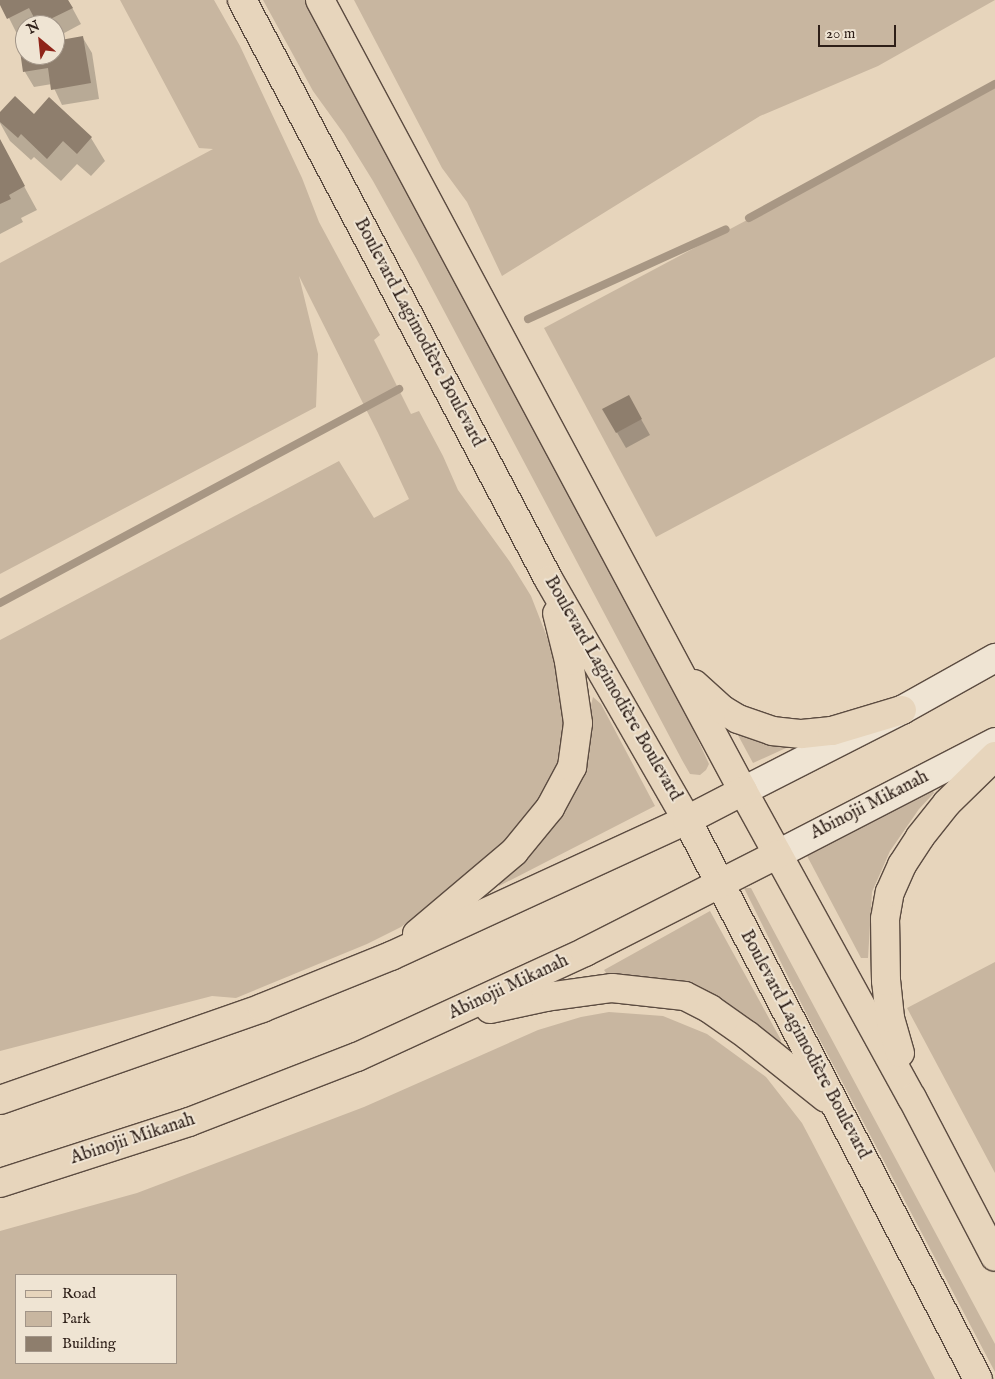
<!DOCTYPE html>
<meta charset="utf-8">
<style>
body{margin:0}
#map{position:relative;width:995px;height:1379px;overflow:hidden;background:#e7d5bc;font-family:"IM FELL English",serif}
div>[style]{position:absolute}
.green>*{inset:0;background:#c8b6a0}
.shadow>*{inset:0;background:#0003}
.stream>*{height:8px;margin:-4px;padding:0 4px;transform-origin:4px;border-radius:4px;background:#a89784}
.building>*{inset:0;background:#8e7e6d}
.roads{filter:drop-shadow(1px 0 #5c4c41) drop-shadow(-1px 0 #5c4c41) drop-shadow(0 1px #5c4c41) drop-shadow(0 -1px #5c4c41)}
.minor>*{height:28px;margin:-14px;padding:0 14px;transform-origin:14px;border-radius:14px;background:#efe4d3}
.major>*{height:28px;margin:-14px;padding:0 14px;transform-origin:14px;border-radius:14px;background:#e7d5bc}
span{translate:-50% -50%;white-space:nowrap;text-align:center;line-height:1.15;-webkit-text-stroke:4px #efe4d3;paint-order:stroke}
.street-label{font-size:18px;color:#2e1f18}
.legend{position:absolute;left:15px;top:1274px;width:162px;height:90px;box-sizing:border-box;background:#efe4d3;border:1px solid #a29588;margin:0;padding:6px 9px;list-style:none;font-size:15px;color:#2e1f18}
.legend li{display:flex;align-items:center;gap:10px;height:25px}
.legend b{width:25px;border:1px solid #a29588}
.north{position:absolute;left:15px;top:15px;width:50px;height:50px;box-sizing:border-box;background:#efe4d3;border:1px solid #a29588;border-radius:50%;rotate:332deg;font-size:14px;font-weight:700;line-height:20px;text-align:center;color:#2e1f18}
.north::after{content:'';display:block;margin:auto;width:18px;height:22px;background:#8f2418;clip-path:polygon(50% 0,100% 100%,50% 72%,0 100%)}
.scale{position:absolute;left:818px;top:25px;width:78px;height:22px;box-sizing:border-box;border:2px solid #2e1f18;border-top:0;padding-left:6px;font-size:15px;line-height:18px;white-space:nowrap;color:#2e1f18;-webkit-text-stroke:4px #efe4d3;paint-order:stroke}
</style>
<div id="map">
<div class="green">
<i style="clip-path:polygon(120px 0,214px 0,240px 46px,302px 178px,319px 222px,380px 335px,374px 340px,411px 414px,419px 411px,443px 456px,458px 490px,510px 562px,531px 596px,554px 655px,563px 699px,564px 738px,557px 771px,543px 798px,517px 829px,475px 871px,401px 927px,367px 944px,236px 998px,212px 996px,0 1051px,0 640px,339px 461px,374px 518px,409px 499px,378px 433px,299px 276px,318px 354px,316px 407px,0 574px,0 263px,213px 149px,199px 148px)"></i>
<i style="clip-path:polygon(263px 0,305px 0,686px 714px,709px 764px,706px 770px,700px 775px,690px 774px,682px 760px,417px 260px,373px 181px,344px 134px,313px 91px)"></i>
<i style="clip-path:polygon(354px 0,995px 0,878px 66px,760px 116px,502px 276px,467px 202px,442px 168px)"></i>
<i style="clip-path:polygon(995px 88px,995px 357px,656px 537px,544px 328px)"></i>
<i style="clip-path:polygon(593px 697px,601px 704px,655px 806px,499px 886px,499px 881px,585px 762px,591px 737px,591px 705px)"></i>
<i style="clip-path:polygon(732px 724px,797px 743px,753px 763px)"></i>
<i style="clip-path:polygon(931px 786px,934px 793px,919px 809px,890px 851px,872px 892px,868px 958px,861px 958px,806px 854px)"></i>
<i style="clip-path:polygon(744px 888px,751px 888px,763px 911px,995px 1344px,995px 1372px,810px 1021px)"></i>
<i style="clip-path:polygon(710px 911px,781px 1040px,780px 1045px,633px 977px,607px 974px,604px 970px)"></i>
<i style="clip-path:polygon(995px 962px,995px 1173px,907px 1008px)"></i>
<i style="clip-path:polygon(evenodd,609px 1012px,663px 1016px,707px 1034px,766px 1077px,802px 1123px,811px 1140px,935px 1379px,0 1379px,0 1231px,137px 1193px,364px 1107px,538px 1030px,581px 1017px,609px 1012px,16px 1275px,176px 1275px,176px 1363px,16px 1363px,16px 1275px)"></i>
</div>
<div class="shadow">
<i style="clip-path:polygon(0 0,68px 0,81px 24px,55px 38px,55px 25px,39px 25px,38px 23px,25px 25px,25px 30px,17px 34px)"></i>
<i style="clip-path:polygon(83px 38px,92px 53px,99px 99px,62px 105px,52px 84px,34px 87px,25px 72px,25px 44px,25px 55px,55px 55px,55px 43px)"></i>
<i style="clip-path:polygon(49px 99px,91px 138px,105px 161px,91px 176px,77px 164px,61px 181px,34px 157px,31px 160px,10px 141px,0 123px,0 114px,34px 115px)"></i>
<i style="clip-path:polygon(0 142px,37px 210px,21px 218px,23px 222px,0 234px)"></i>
<i style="clip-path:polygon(604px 410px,637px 412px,650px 435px,626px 448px)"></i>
</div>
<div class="stream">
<i style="left:749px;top:218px;width:280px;rotate:-28.6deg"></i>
<i style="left:528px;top:319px;width:217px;rotate:-24.4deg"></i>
<i style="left:0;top:603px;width:453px;rotate:-28.2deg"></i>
</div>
<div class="building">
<i style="clip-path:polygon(0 0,68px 0,73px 8px,38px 25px,29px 8px,7px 19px,0 5px)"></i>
<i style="clip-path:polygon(83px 36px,91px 83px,51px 90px,48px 68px,23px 72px,19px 44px,25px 43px,25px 55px,55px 55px,55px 41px)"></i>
<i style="clip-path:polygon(15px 96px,34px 114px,49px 97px,92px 137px,77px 154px,63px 141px,47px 159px,21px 134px,18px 138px,0 122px,0 112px)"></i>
<i style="clip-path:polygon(0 139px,25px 186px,9px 195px,11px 199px,0 204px)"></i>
<i style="clip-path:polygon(629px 395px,642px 419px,616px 433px,602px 409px)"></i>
</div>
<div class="roads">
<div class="minor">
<i style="left:743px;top:791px;width:178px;rotate:-27deg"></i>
<i style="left:902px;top:710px;width:107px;rotate:-29.2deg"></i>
<i style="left:778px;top:854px;width:244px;rotate:-27.3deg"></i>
</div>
<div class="major">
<i style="left:242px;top:0;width:656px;rotate:62.11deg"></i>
<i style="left:549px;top:580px;width:277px;rotate:60.1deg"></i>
<i style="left:687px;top:820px;width:630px;rotate:62.5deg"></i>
<i style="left:320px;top:0;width:897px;rotate:61.86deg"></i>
<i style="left:743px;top:791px;width:350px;rotate:61.2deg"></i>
<i style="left:912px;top:1098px;width:179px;rotate:62.4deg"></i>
<i style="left:694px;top:684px;width:39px;rotate:42deg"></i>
<i style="left:723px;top:710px;width:17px;rotate:31deg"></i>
<i style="left:738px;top:719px;width:36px;rotate:19deg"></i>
<i style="left:772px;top:731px;width:30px;rotate:6deg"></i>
<i style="left:802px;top:734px;width:30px;rotate:-6deg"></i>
<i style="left:832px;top:731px;width:73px;rotate:-16.7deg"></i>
<i style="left:417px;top:934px;width:127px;rotate:-40.2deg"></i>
<i style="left:514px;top:852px;width:57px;rotate:-50.7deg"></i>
<i style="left:550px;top:808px;width:47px;rotate:-61.8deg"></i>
<i style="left:572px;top:767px;width:44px;rotate:-82.2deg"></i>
<i style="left:578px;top:723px;width:63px;rotate:-98.3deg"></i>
<i style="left:569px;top:661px;width:49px;rotate:-104deg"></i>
<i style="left:490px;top:1009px;width:57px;rotate:-12.1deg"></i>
<i style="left:546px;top:997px;width:67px;rotate:-7.8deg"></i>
<i style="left:612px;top:988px;width:73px;rotate:6.3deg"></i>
<i style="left:685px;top:996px;width:28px;rotate:27deg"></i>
<i style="left:710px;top:1009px;width:45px;rotate:35.1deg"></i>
<i style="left:747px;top:1035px;width:101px;rotate:38.6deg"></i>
<i style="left:900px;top:1053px;width:36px;rotate:-106deg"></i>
<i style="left:890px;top:1018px;width:37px;rotate:-96deg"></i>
<i style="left:886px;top:981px;width:62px;rotate:-90.9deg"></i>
<i style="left:885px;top:919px;width:27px;rotate:-80deg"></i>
<i style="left:890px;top:892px;width:30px;rotate:-66deg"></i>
<i style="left:902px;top:865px;width:33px;rotate:-57deg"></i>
<i style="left:920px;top:837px;width:43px;rotate:-51.5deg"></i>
<i style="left:947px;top:803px;width:67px;rotate:-44.4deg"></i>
<i style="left:0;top:1100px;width:278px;rotate:-19.3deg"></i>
<i style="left:262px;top:1008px;width:139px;rotate:-22deg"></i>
<i style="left:391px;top:956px;width:326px;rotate:-24.7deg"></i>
<i style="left:687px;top:820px;width:63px;rotate:-27.4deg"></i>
<i style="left:0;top:1183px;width:199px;rotate:-17.9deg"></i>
<i style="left:189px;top:1122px;width:180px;rotate:-21.2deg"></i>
<i style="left:357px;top:1057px;width:251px;rotate:-24.7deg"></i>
<i style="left:585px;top:952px;width:216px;rotate:-26.9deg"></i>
</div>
</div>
<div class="street-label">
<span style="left:418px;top:333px;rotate:62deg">Boulevard Lagimodière Boulevard</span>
<span style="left:612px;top:689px;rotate:60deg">Boulevard Lagimodière Boulevard</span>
<span style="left:870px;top:806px;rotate:-27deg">Abinojii Mikanah</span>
<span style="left:509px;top:988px;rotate:-25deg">Abinojii Mikanah</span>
<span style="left:804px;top:1045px;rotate:62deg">Boulevard Lagimodière Boulevard</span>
<span style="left:133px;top:1140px;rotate:-18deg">Abinojii Mikanah</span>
</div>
<ul class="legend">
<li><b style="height:6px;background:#e7d5bc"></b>Road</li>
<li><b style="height:14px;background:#c8b6a0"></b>Park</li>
<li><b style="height:14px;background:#8e7e6d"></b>Building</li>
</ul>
<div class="north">N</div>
<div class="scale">20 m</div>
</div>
